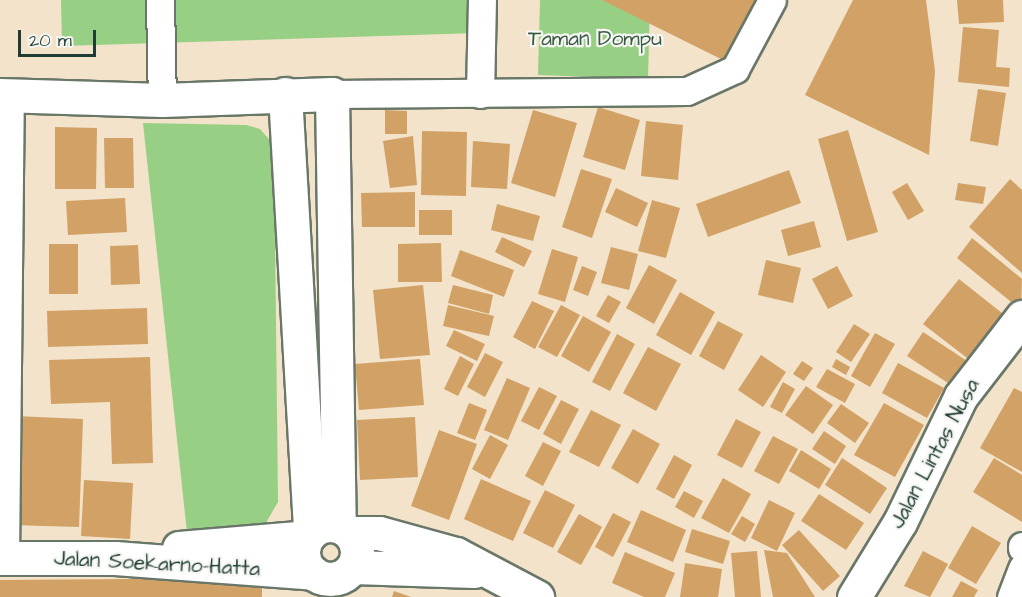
<!DOCTYPE html>
<style>
body{margin:0}
#map{position:relative;width:1022px;height:597px;overflow:hidden;background:#f2e3ca;font-family:"Architects Daughter",sans-serif}
div>[style]{position:absolute}
.green>*{inset:0;background:#97d084}
.building>*{inset:0;background:#d2a166}
.roads{filter:drop-shadow(2px 0 #697768) drop-shadow(-2px 0 #697768) drop-shadow(0 2px #697768) drop-shadow(0 -2px #697768)}
.street>*{height:27px;margin:-13.5px;padding:0 13.5px;transform-origin:13.5px;border-radius:13.5px;background:#fff}
.secondary>*{height:33px;margin:-16.5px;padding:0 16.5px;transform-origin:16.5px;border-radius:16.5px;background:#fff}
.highway>*{height:33px;margin:-16.5px;padding:0 16.5px;transform-origin:16.5px;border-radius:16.5px;background:#fff}
.highway>.ring{margin:-16.5px;padding:0;box-sizing:content-box;background:none;border:33px solid #fff;border-radius:50%}
span{translate:-50% -50%;white-space:nowrap;text-align:center;line-height:1.15;-webkit-text-stroke:4.5px #f6f6f2;paint-order:stroke}
.park-label{font-size:21px;color:#375a44}
.street-label{font-size:21px;color:#1f3d34}
.scale{position:absolute;left:18px;top:30px;width:78px;height:27px;box-sizing:border-box;border:3px solid #1f3d34;border-top:0;padding-left:8px;font-size:18px;line-height:21px;white-space:nowrap;color:#1f3d34;-webkit-text-stroke:4px #f6f6f2;paint-order:stroke}
</style>
<div id="map">
<div class="green">
<i style="clip-path:polygon(61px 0,477px 0,478px 33px,62px 46px)"></i>
<i style="clip-path:polygon(540px 0,650px 0,648px 79px,538px 75px)"></i>
<i style="clip-path:polygon(143px 123px,246px 125px,260px 129px,274px 145px,278px 502px,260px 533px,189px 551px)"></i>
</div>
<div class="building">
<i style="clip-path:polygon(602px 0,763px 0,731px 64px)"></i>
<i style="clip-path:polygon(853px 0,926px 0,935px 71px,929px 155px,805px 95px)"></i>
<i style="clip-path:polygon(957px 0,1003px 0,1004px 22px,959px 24px)"></i>
<i style="clip-path:polygon(963px 27px,999px 30px,996px 67px,1010px 68px,1009px 87px,958px 82px)"></i>
<i style="clip-path:polygon(978px 89px,1006px 93px,998px 146px,970px 141px)"></i>
<i style="clip-path:polygon(598px 107px,640px 120px,625px 170px,583px 157px)"></i>
<i style="clip-path:polygon(385px 110px,407px 111px,407px 134px,385px 134px)"></i>
<i style="clip-path:polygon(533px 110px,577px 123px,555px 197px,511px 183px)"></i>
<i style="clip-path:polygon(646px 121px,683px 125px,678px 180px,641px 176px)"></i>
<i style="clip-path:polygon(55px 127px,97px 128px,96px 189px,55px 189px)"></i>
<i style="clip-path:polygon(848px 130px,878px 232px,847px 241px,818px 139px)"></i>
<i style="clip-path:polygon(422px 131px,467px 132px,466px 196px,421px 195px)"></i>
<i style="clip-path:polygon(413px 136px,417px 185px,390px 188px,383px 141px)"></i>
<i style="clip-path:polygon(104px 138px,133px 138px,134px 188px,105px 188px)"></i>
<i style="clip-path:polygon(473px 141px,510px 144px,507px 189px,471px 187px)"></i>
<i style="clip-path:polygon(581px 169px,612px 179px,592px 238px,562px 227px)"></i>
<i style="clip-path:polygon(789px 170px,801px 203px,708px 237px,696px 204px)"></i>
<i style="clip-path:polygon(1010px 179px,1022px 190px,1022px 273px,969px 227px)"></i>
<i style="clip-path:polygon(907px 183px,924px 211px,908px 220px,892px 192px)"></i>
<i style="clip-path:polygon(958px 183px,986px 187px,983px 204px,955px 200px)"></i>
<i style="clip-path:polygon(616px 188px,648px 203px,637px 227px,605px 212px)"></i>
<i style="clip-path:polygon(415px 192px,415px 227px,362px 227px,361px 193px)"></i>
<i style="clip-path:polygon(125px 198px,127px 232px,68px 235px,66px 201px)"></i>
<i style="clip-path:polygon(652px 200px,680px 208px,666px 258px,638px 251px)"></i>
<i style="clip-path:polygon(497px 204px,540px 216px,533px 241px,491px 230px)"></i>
<i style="clip-path:polygon(419px 210px,452px 210px,452px 235px,419px 235px)"></i>
<i style="clip-path:polygon(814px 221px,821px 247px,788px 256px,781px 230px)"></i>
<i style="clip-path:polygon(502px 237px,532px 251px,524px 267px,495px 252px)"></i>
<i style="clip-path:polygon(972px 238px,1022px 279px,1021px 310px,957px 258px)"></i>
<i style="clip-path:polygon(441px 243px,442px 282px,398px 282px,398px 244px)"></i>
<i style="clip-path:polygon(49px 244px,78px 244px,78px 294px,49px 294px)"></i>
<i style="clip-path:polygon(138px 245px,140px 284px,111px 285px,110px 246px)"></i>
<i style="clip-path:polygon(611px 247px,638px 254px,629px 290px,601px 283px)"></i>
<i style="clip-path:polygon(552px 249px,578px 257px,565px 302px,538px 294px)"></i>
<i style="clip-path:polygon(460px 250px,514px 270px,504px 297px,451px 276px)"></i>
<i style="clip-path:polygon(766px 260px,801px 268px,793px 303px,758px 295px)"></i>
<i style="clip-path:polygon(649px 265px,677px 280px,654px 324px,626px 308px)"></i>
<i style="clip-path:polygon(582px 266px,597px 272px,588px 296px,573px 290px)"></i>
<i style="clip-path:polygon(837px 266px,853px 296px,828px 309px,812px 279px)"></i>
<i style="clip-path:polygon(959px 279px,1007px 317px,971px 361px,923px 324px)"></i>
<i style="clip-path:polygon(423px 285px,430px 355px,380px 359px,373px 290px)"></i>
<i style="clip-path:polygon(453px 285px,493px 295px,489px 314px,448px 303px)"></i>
<i style="clip-path:polygon(680px 292px,715px 312px,691px 355px,656px 335px)"></i>
<i style="clip-path:polygon(608px 295px,621px 302px,609px 323px,596px 316px)"></i>
<i style="clip-path:polygon(532px 301px,554px 311px,535px 349px,513px 337px)"></i>
<i style="clip-path:polygon(448px 305px,494px 316px,489px 336px,443px 326px)"></i>
<i style="clip-path:polygon(561px 305px,580px 315px,557px 357px,538px 347px)"></i>
<i style="clip-path:polygon(147px 308px,148px 344px,48px 347px,47px 311px)"></i>
<i style="clip-path:polygon(583px 316px,611px 332px,589px 372px,561px 356px)"></i>
<i style="clip-path:polygon(718px 321px,743px 334px,724px 370px,699px 356px)"></i>
<i style="clip-path:polygon(854px 324px,870px 334px,851px 362px,836px 352px)"></i>
<i style="clip-path:polygon(454px 330px,485px 344px,477px 361px,446px 346px)"></i>
<i style="clip-path:polygon(923px 332px,967px 361px,951px 385px,907px 356px)"></i>
<i style="clip-path:polygon(875px 333px,895px 344px,870px 387px,851px 376px)"></i>
<i style="clip-path:polygon(617px 334px,635px 344px,610px 391px,592px 382px)"></i>
<i style="clip-path:polygon(648px 347px,681px 364px,656px 411px,623px 393px)"></i>
<i style="clip-path:polygon(485px 353px,503px 362px,485px 397px,467px 387px)"></i>
<i style="clip-path:polygon(761px 355px,786px 372px,763px 407px,738px 390px)"></i>
<i style="clip-path:polygon(460px 356px,474px 364px,458px 396px,444px 389px)"></i>
<i style="clip-path:polygon(150px 357px,153px 463px,112px 464px,110px 402px,51px 404px,49px 360px)"></i>
<i style="clip-path:polygon(420px 359px,424px 405px,359px 410px,355px 364px)"></i>
<i style="clip-path:polygon(836px 359px,850px 367px,846px 375px,832px 367px)"></i>
<i style="clip-path:polygon(802px 361px,813px 368px,804px 381px,793px 374px)"></i>
<i style="clip-path:polygon(898px 363px,944px 388px,927px 418px,882px 393px)"></i>
<i style="clip-path:polygon(827px 369px,855px 384px,845px 403px,816px 387px)"></i>
<i style="clip-path:polygon(507px 378px,530px 388px,508px 440px,484px 430px)"></i>
<i style="clip-path:polygon(783px 382px,795px 389px,782px 413px,770px 407px)"></i>
<i style="clip-path:polygon(806px 386px,833px 405px,813px 434px,785px 415px)"></i>
<i style="clip-path:polygon(539px 387px,557px 396px,539px 430px,521px 421px)"></i>
<i style="clip-path:polygon(1014px 388px,1022px 392px,1022px 472px,980px 448px)"></i>
<i style="clip-path:polygon(561px 400px,579px 409px,561px 444px,543px 434px)"></i>
<i style="clip-path:polygon(469px 403px,487px 410px,475px 440px,457px 433px)"></i>
<i style="clip-path:polygon(884px 403px,924px 425px,895px 477px,854px 455px)"></i>
<i style="clip-path:polygon(841px 404px,869px 423px,855px 443px,827px 423px)"></i>
<i style="clip-path:polygon(591px 410px,621px 425px,599px 467px,569px 452px)"></i>
<i style="clip-path:polygon(15px 416px,83px 419px,79px 527px,11px 525px)"></i>
<i style="clip-path:polygon(415px 417px,418px 477px,360px 480px,357px 420px)"></i>
<i style="clip-path:polygon(736px 419px,761px 432px,742px 468px,717px 455px)"></i>
<i style="clip-path:polygon(633px 429px,660px 444px,638px 484px,611px 468px)"></i>
<i style="clip-path:polygon(439px 430px,477px 444px,449px 520px,411px 506px)"></i>
<i style="clip-path:polygon(824px 431px,846px 446px,835px 464px,812px 449px)"></i>
<i style="clip-path:polygon(490px 435px,508px 445px,490px 479px,472px 469px)"></i>
<i style="clip-path:polygon(773px 436px,798px 449px,779px 484px,754px 471px)"></i>
<i style="clip-path:polygon(543px 442px,561px 451px,543px 486px,525px 476px)"></i>
<i style="clip-path:polygon(801px 450px,831px 469px,819px 489px,789px 471px)"></i>
<i style="clip-path:polygon(674px 455px,692px 465px,674px 499px,656px 489px)"></i>
<i style="clip-path:polygon(842px 458px,887px 488px,870px 514px,825px 485px)"></i>
<i style="clip-path:polygon(994px 458px,1022px 475px,1022px 522px,973px 492px)"></i>
<i style="clip-path:polygon(723px 478px,751px 494px,729px 533px,701px 518px)"></i>
<i style="clip-path:polygon(481px 479px,531px 501px,513px 541px,464px 519px)"></i>
<i style="clip-path:polygon(84px 480px,133px 483px,130px 539px,81px 536px)"></i>
<i style="clip-path:polygon(545px 490px,575px 505px,553px 548px,523px 533px)"></i>
<i style="clip-path:polygon(684px 491px,703px 501px,694px 518px,675px 507px)"></i>
<i style="clip-path:polygon(819px 494px,864px 523px,846px 550px,801px 521px)"></i>
<i style="clip-path:polygon(769px 500px,795px 513px,777px 551px,751px 538px)"></i>
<i style="clip-path:polygon(641px 510px,686px 530px,673px 562px,627px 542px)"></i>
<i style="clip-path:polygon(613px 513px,631px 522px,613px 557px,595px 547px)"></i>
<i style="clip-path:polygon(579px 514px,602px 527px,581px 565px,557px 552px)"></i>
<i style="clip-path:polygon(742px 516px,755px 524px,745px 542px,731px 534px)"></i>
<i style="clip-path:polygon(972px 526px,1001px 543px,976px 584px,948px 568px)"></i>
<i style="clip-path:polygon(692px 529px,730px 541px,723px 564px,685px 552px)"></i>
<i style="clip-path:polygon(799px 530px,840px 576px,823px 591px,782px 545px)"></i>
<i style="clip-path:polygon(764px 550px,787px 553px,815px 597px,773px 597px)"></i>
<i style="clip-path:polygon(757px 551px,761px 597px,735px 597px,731px 553px)"></i>
<i style="clip-path:polygon(923px 551px,948px 564px,930px 597px,904px 586px)"></i>
<i style="clip-path:polygon(625px 552px,675px 573px,665px 597px,644px 597px,612px 583px)"></i>
<i style="clip-path:polygon(685px 563px,722px 569px,718px 597px,680px 597px)"></i>
<i style="clip-path:polygon(262px 578px,262px 597px,0 597px,0 580px)"></i>
<i style="clip-path:polygon(961px 581px,978px 590px,974px 597px,952px 597px)"></i>
<i style="clip-path:polygon(394px 591px,411px 597px,392px 597px)"></i>
</div>
<div class="roads">
<div class="street">
<i style="left:160px;top:0;width:100px;rotate:88.9deg"></i>
<i style="left:332px;top:94px;width:355px;rotate:-0.5deg"></i>
<i style="left:687px;top:91px;width:53px;rotate:-24.6deg"></i>
<i style="left:735px;top:69px;width:78px;rotate:-61.8deg"></i>
<i style="left:480px;top:94px;width:94px;rotate:-88.8deg"></i>
<i style="left:1022px;top:546px;width:2px;rotate:90deg"></i>
<i style="left:5px;top:558px;width:463px;rotate:-89.4deg"></i>
<i style="left:1011px;top:597px;width:31px;rotate:-69deg"></i>
</div>
<div class="secondary">
<i style="left:285px;top:94px;width:440px;rotate:86.7deg"></i>
<i style="left:0;top:95px;width:162px;rotate:1.8deg"></i>
<i style="left:162px;top:100px;width:170px;rotate:-2deg"></i>
<i style="left:332px;top:94px;width:432px;rotate:89.1deg"></i>
</div>
<div class="highway">
<i class="ring" style="left:303px;top:525px;width:21px;height:21px"></i>
<i style="left:350px;top:533px;width:29px"></i>
<i style="left:379px;top:533px;width:80px;rotate:15.3deg"></i>
<i style="left:456px;top:554px;width:92px;rotate:28deg"></i>
<i style="left:179px;top:548px;width:128px;rotate:-4.9deg"></i>
<i style="left:0;top:558px;width:115px"></i>
<i style="left:115px;top:558px;width:199px;rotate:4.3deg"></i>
<i style="left:353px;top:567px;width:121px;rotate:1.9deg"></i>
<i style="left:854px;top:597px;width:88px;rotate:-58.5deg"></i>
<i style="left:900px;top:522px;width:140px;rotate:-64.2deg"></i>
<i style="left:961px;top:396px;width:100px;rotate:-52.3deg"></i>
</div>
</div>
<div class="park-label">
<span style="left:595px;top:39px">Taman Dompu</span>
</div>
<div class="street-label">
<span style="left:935px;top:454px;rotate:-62deg">Jalan Lintas Nusa</span>
<span style="left:157px;top:564px;rotate:3deg">Jalan Soekarno-Hatta</span>
</div>
<div class="scale">20 m</div>
</div>
